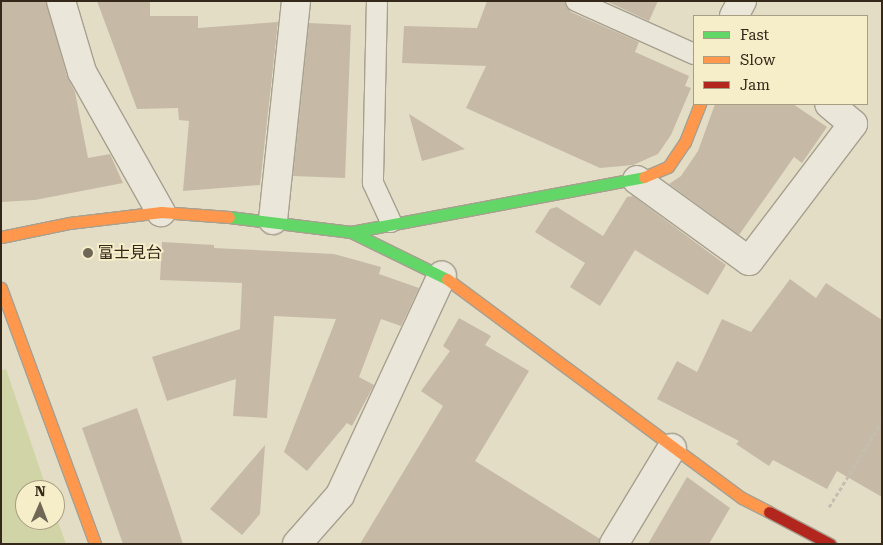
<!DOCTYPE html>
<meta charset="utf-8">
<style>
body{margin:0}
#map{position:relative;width:883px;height:545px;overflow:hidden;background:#e3ddc6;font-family:"Roboto Serif","Noto Sans JP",serif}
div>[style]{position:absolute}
.green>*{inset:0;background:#d0d4a7}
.building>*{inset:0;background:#c6baa7}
.path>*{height:3px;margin-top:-1.5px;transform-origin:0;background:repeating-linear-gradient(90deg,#c3beb0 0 4px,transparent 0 6.5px)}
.roads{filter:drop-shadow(1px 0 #a7a090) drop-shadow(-1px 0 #a7a090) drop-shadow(0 1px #a7a090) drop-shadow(0 -1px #a7a090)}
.lane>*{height:20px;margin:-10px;padding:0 10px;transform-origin:10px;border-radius:10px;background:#eae6d9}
.street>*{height:28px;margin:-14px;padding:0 14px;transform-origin:14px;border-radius:14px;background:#eae6d9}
.fast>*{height:11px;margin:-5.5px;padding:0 5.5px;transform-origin:5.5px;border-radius:5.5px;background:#63d668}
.slow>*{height:11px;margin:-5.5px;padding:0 5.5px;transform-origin:5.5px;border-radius:5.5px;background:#ff974d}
.jam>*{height:11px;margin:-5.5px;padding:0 5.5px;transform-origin:5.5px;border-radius:5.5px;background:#b3261e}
.dots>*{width:14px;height:14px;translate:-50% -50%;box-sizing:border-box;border:2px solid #f6edc9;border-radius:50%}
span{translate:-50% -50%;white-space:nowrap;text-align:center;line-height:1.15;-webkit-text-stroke:4px #f6edc9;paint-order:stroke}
.poi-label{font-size:16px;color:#34281a}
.left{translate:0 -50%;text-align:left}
.frame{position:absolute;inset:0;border:2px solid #34281a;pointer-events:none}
.legend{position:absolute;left:693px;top:15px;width:175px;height:90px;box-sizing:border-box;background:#f6edc9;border:1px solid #a89e83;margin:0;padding:6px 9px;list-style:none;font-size:15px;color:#34281a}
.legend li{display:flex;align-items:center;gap:10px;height:25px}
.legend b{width:25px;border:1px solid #a89e83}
.north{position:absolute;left:15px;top:480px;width:50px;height:50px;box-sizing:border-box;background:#f6edc9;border:1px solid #a89e83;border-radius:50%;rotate:1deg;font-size:14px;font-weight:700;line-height:20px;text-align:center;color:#34281a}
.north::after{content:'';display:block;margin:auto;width:18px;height:22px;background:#716756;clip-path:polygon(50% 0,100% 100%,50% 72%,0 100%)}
</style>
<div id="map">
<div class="green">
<i style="clip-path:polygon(6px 369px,47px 490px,25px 490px,25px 520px,55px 520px,55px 513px,66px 544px,1px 544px,1px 371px)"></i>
</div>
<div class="building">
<i style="clip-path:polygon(1px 1px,46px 1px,67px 76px,75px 92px,88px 158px,110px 154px,123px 183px,35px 200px,1px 202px)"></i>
<i style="clip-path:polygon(97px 1px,150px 1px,150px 16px,198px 16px,198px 28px,278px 22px,260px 185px,183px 191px,189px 121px,179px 120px,178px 108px,137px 109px)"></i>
<i style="clip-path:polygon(487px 1px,564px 1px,571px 12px,639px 42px,635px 52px,689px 76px,685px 86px,691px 88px,671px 135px,658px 154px,633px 165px,600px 168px,466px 108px,486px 66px,402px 63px,404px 26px,477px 28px)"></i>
<i style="clip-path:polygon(606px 1px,658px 1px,649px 21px)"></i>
<i style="clip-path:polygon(309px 23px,351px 25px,345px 178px,293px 176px)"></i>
<i style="clip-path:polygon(715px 104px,793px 104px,827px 127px,802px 163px,794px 157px,739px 235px,669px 184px,681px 176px,698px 151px)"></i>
<i style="clip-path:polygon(409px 114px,465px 149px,422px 161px)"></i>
<i style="clip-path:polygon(633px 196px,726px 265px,708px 295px,635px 250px,600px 306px,570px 287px,585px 263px,535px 232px,550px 209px,557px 207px,603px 236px,627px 197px)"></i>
<i style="clip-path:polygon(162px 242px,214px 245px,214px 248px,334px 254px,381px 267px,379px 274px,419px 288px,401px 326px,381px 319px,359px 377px,374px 385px,352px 426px,347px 423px,307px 471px,284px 452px,336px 319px,274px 316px,267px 418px,233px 416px,236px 379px,167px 401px,152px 357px,240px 329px,242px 283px,160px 280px)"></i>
<i style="clip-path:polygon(790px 279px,816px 298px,826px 283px,882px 320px,882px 497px,837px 471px,827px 489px,773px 460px,769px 466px,736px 444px,739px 441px,657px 399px,677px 361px,697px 372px,722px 319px,751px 332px)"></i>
<i style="clip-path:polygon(459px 318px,491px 336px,485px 345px,529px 371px,475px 461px,600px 539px,598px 544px,360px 544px,443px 406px,421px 391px,450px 351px,443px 346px)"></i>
<i style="clip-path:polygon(137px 408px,166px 493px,183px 544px,123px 544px,82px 428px)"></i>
<i style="clip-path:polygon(265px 445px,260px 514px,242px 535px,210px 509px)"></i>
<i style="clip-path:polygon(687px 477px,730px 508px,709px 544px,648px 544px)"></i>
</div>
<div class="path">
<i style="left:829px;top:507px;width:100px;rotate:-58.1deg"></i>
</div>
<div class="roads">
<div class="lane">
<i style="left:377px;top:1px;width:182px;rotate:91.3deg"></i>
<i style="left:373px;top:183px;width:43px;rotate:65.2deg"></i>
<i style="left:576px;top:1px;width:129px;rotate:24.2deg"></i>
</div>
<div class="street">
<i style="left:61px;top:1px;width:74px;rotate:73.5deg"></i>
<i style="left:82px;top:72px;width:161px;rotate:60.6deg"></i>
<i style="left:734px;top:16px;width:17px;rotate:-62deg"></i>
<i style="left:637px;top:180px;width:138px;rotate:35.9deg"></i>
<i style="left:749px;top:261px;width:172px;rotate:-52.8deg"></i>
<i style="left:853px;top:124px;width:31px;rotate:-140deg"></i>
<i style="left:273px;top:220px;width:220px;rotate:-84deg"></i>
<i style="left:297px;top:544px;width:65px;rotate:-48.7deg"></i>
<i style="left:340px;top:495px;width:242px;rotate:-65.1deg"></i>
<i style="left:614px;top:544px;width:112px;rotate:-58.9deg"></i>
</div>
<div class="fast">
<i style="left:229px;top:217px;width:123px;rotate:7deg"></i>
<i style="left:351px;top:232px;width:107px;rotate:26.1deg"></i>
<i style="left:351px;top:232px;width:298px;rotate:-10.6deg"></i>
</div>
<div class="slow">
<i style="left:644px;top:177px;width:26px;rotate:-23deg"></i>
<i style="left:668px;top:167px;width:30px;rotate:-56deg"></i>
<i style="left:685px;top:142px;width:41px;rotate:-68.5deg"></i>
<i style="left:1px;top:237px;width:69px;rotate:-11.6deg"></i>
<i style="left:69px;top:223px;width:93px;rotate:-6.8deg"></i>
<i style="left:161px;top:212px;width:68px;rotate:4.2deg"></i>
<i style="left:447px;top:279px;width:367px;rotate:36.6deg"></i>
<i style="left:742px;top:498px;width:30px;rotate:27deg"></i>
<i style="left:1px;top:288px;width:273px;rotate:69.8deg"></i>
</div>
<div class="jam">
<i style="left:769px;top:512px;width:69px;rotate:27.7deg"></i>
</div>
</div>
<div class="dots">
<i style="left:88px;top:253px;background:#716756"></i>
</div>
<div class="poi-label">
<span class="left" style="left:98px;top:253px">富士見台</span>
</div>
<div class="frame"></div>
<ul class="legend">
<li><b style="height:6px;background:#63d668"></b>Fast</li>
<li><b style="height:6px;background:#ff974d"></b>Slow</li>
<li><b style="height:6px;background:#b3261e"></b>Jam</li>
</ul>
<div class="north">N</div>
</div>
